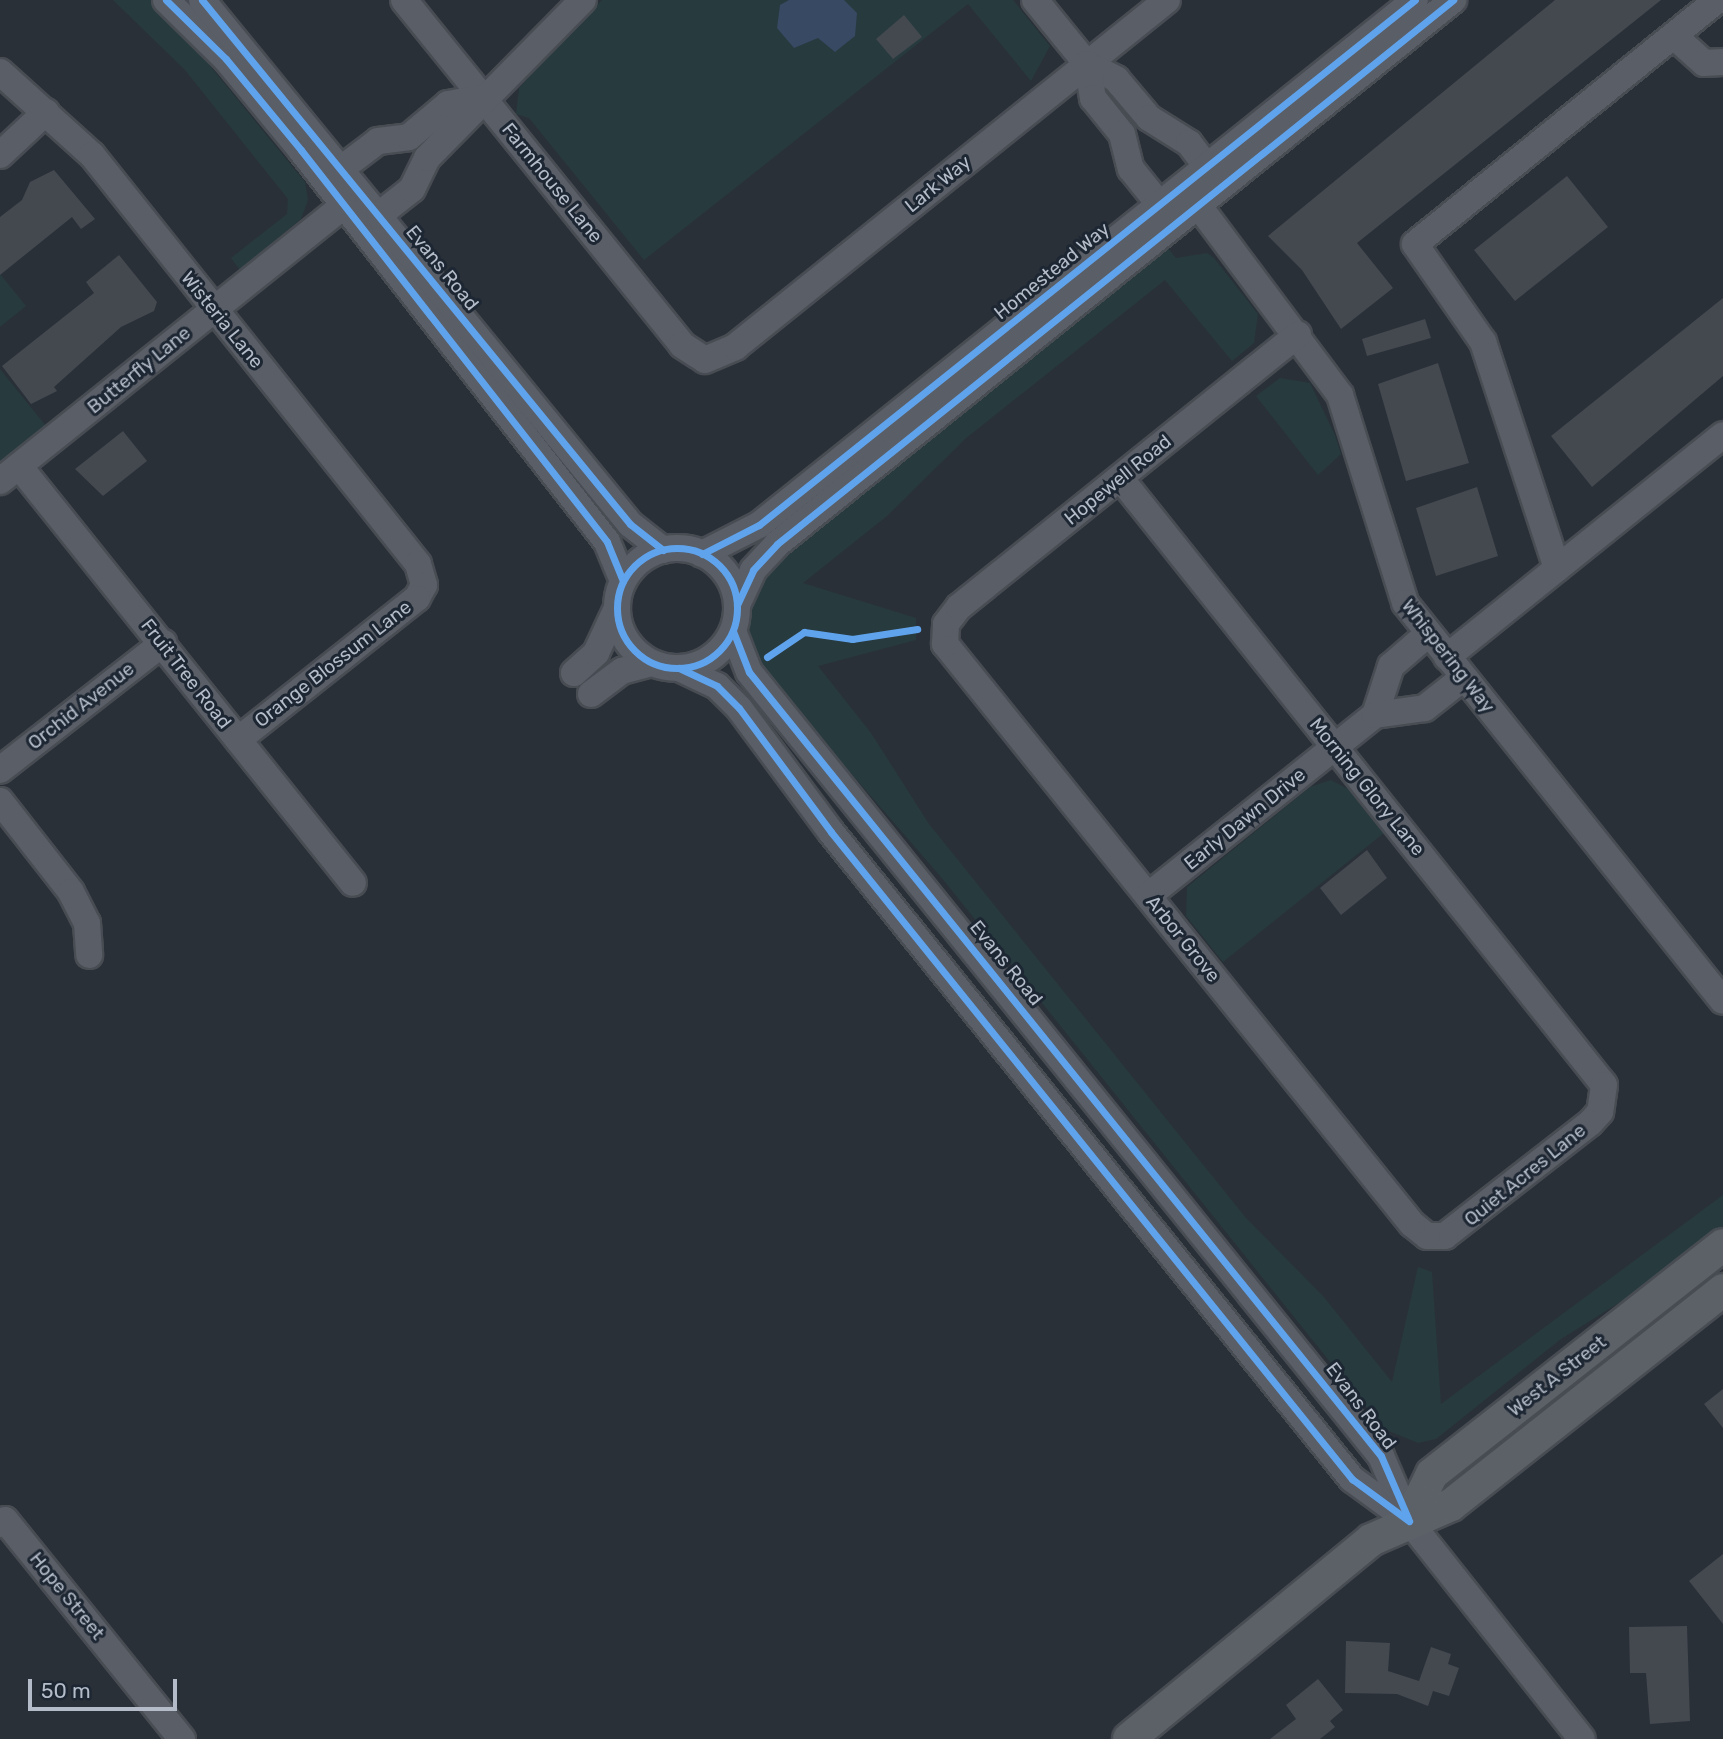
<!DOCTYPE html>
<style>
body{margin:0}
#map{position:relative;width:1723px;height:1739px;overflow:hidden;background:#2a3038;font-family:Rubik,sans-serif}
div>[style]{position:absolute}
.green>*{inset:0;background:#273a3e}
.water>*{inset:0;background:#384963}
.building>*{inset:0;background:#444950}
.roads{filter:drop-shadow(2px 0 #484c53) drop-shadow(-2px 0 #484c53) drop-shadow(0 2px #484c53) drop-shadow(0 -2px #484c53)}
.minor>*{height:26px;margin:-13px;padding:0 13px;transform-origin:13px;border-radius:13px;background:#5a5e66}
.minor>.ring{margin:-13px;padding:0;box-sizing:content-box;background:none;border:26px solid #5a5e66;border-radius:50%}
.major>*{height:32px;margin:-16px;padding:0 16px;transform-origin:16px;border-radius:16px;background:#5c6168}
.cycleway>*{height:7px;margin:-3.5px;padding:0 3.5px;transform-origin:3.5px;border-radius:3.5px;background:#60a3ed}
.cycleway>.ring{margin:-3.5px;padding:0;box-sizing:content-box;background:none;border:7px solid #60a3ed;border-radius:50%}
span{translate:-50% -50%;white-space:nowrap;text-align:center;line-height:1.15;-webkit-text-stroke:6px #1d2633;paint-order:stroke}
.street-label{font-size:19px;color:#b4bcc9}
.scale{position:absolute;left:28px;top:1679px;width:149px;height:32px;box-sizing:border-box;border:4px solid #b4bcc9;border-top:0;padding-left:9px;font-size:21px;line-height:24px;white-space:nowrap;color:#b4bcc9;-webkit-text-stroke:5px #1d2633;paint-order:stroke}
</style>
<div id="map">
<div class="green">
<i style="clip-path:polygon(113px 0,152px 0,170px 17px,305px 182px,308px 200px,301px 219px,240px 270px,231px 258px,287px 214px,288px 199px,185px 70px)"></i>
<i style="clip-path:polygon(602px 0,1013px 0,1050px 46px,1031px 81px,968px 4px,644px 260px,529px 118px,516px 114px,519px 88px)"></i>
<i style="clip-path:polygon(1167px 247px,1176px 258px,1207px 253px,1214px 258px,1258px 314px,1254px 343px,1232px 361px,1165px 280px,965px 439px,887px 516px,803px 583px,916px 618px,916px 640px,818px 666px,871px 733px,929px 824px,1246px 1218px,1323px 1296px,1392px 1382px,1418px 1267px,1432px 1272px,1441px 1404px,1723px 1195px,1723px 1226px,1649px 1284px,1561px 1339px,1436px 1439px,1418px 1443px,1384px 1429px,941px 877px,757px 665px,745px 629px,757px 585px,788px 550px)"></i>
<i style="clip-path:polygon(0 274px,26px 306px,0 327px)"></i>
<i style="clip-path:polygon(0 369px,46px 426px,0 462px)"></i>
<i style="clip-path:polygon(1280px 378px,1310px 383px,1335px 435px,1341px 454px,1318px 475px,1256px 396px)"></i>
<i style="clip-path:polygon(1331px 780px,1348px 789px,1384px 833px,1223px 962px,1186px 916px,1187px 887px,1310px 787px)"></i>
</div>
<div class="water">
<i style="clip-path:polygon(789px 0,844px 0,857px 13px,855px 36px,835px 52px,818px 38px,794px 48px,777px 28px,780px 5px)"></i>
</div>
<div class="building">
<i style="clip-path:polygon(1555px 0,1661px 0,1357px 243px,1393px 288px,1341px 329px,1302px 270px,1268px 236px)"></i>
<i style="clip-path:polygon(904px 15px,922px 37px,893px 59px,876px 39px)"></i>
<i style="clip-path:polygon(54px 170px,95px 219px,81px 229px,72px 217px,0 275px,0 217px,22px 200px,30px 182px)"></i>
<i style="clip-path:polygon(1567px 176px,1608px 227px,1515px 301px,1474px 250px)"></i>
<i style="clip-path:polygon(119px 255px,157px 302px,154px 311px,121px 327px,54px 387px,57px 391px,31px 404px,2px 366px,94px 293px,86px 282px)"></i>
<i style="clip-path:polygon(1723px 298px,1723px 376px,1592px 487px,1551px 436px)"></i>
<i style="clip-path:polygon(1425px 319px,1431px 338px,1367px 356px,1362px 339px)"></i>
<i style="clip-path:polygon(1438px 363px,1469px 463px,1406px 481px,1378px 384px)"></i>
<i style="clip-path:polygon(123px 431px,147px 461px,103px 496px,75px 469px)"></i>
<i style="clip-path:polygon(1477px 487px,1498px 556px,1436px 576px,1416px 508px)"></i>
<i style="clip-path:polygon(1367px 850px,1387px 878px,1341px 915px,1320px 888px)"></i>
<i style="clip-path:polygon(1723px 1389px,1723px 1428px,1704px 1404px)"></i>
<i style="clip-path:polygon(1723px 1554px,1723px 1624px,1689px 1581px)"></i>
<i style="clip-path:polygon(1687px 1626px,1690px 1721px,1650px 1724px,1646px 1673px,1630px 1673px,1629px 1627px)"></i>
<i style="clip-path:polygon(1346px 1641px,1390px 1643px,1388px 1671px,1419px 1681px,1431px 1647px,1451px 1654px,1448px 1664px,1459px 1668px,1449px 1696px,1433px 1691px,1428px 1706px,1397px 1694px,1345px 1693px)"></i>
<i style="clip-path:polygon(1318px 1679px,1343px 1710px,1330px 1721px,1335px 1727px,1320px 1739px,1270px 1739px,1296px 1719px,1286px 1705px)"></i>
</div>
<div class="roads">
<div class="minor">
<i style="left:166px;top:0;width:84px;rotate:44.5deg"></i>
<i style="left:226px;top:59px;width:118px;rotate:50.5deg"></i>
<i style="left:301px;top:150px;width:497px;rotate:52deg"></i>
<i style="left:607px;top:542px;width:42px;rotate:67.7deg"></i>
<i style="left:202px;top:0;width:677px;rotate:50.76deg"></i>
<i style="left:630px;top:524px;width:42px;rotate:38.2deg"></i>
<i style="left:404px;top:0;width:443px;rotate:51.1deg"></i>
<i style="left:682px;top:345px;width:27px;rotate:33deg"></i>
<i style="left:705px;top:360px;width:33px;rotate:-23deg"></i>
<i style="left:735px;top:347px;width:554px;rotate:-38.77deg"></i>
<i style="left:1035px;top:0;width:82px;rotate:50.9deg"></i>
<i style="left:1087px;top:64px;width:33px;rotate:27deg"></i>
<i style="left:1116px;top:79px;width:51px;rotate:49.8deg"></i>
<i style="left:1149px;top:118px;width:47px;rotate:32deg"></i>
<i style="left:1189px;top:143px;width:30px;rotate:53deg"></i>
<i style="left:1207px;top:167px;width:16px;rotate:104deg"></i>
<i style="left:1674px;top:36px;width:40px;rotate:42deg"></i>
<i style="left:1704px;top:63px;width:19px;rotate:-3deg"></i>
<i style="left:1087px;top:64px;width:35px;rotate:80deg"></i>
<i style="left:1093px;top:98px;width:46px;rotate:51.1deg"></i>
<i style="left:1122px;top:134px;width:36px;rotate:76deg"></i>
<i style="left:1131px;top:169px;width:46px;rotate:51.1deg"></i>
<i style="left:1160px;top:205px;width:15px"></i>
<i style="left:0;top:72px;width:124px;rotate:42.1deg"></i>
<i style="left:92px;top:155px;width:523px;rotate:51.44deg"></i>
<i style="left:418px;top:564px;width:22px;rotate:74deg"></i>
<i style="left:424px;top:585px;width:15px;rotate:118deg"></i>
<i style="left:417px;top:598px;width:228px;rotate:141.6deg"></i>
<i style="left:0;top:155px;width:63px;rotate:-43.1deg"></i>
<i style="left:342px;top:186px;width:17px;rotate:-93deg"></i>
<i style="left:341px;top:169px;width:46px;rotate:-37.1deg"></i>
<i style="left:378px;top:141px;width:31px;rotate:-7deg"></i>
<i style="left:409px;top:137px;width:51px;rotate:-40.2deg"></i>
<i style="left:448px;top:104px;width:35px;rotate:-10deg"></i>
<i style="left:1198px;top:205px;width:237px;rotate:53.2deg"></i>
<i style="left:1340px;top:395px;width:218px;rotate:72.6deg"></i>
<i style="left:1405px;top:603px;width:509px;rotate:51.38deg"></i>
<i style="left:364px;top:211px;width:16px;rotate:15deg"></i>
<i style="left:379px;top:215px;width:42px;rotate:-38.2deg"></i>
<i style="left:412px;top:189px;width:34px;rotate:-64deg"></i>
<i style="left:427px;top:158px;width:222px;rotate:-45.4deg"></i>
<i style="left:19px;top:466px;width:534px;rotate:51.31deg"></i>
<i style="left:1120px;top:478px;width:776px;rotate:51.43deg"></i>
<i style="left:1604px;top:1085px;width:27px;rotate:98deg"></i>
<i style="left:1600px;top:1112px;width:15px;rotate:132deg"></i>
<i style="left:1590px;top:1123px;width:184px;rotate:142.1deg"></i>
<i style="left:1445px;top:1236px;width:18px;rotate:180deg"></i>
<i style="left:1427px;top:1236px;width:19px;rotate:-141deg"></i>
<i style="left:1412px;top:1224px;width:745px;rotate:-128.84deg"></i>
<i style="left:945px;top:644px;width:20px;rotate:-87deg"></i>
<i style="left:946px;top:624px;width:21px;rotate:-53deg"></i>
<i style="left:959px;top:607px;width:435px;rotate:-38.8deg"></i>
<i style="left:0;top:481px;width:440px;rotate:-38.7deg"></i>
<i class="ring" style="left:617px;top:548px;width:94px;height:94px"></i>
<i style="left:702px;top:554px;width:64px;rotate:-27deg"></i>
<i style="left:759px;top:525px;width:840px;rotate:-38.67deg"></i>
<i style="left:1557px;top:568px;width:238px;rotate:-108.1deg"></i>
<i style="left:1483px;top:342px;width:119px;rotate:-124.8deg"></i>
<i style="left:1415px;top:244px;width:388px;rotate:-38.9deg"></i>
<i style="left:737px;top:605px;width:38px;rotate:-65deg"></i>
<i style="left:753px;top:570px;width:35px;rotate:-47deg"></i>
<i style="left:777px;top:544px;width:868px;rotate:-38.82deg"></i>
<i style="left:733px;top:631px;width:44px;rotate:68.7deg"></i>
<i style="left:749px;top:672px;width:1007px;rotate:51.13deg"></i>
<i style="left:1381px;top:1456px;width:71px;rotate:66.7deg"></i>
<i style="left:1409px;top:1521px;width:278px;rotate:51.6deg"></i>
<i style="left:1447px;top:657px;width:354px;rotate:-38.8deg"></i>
<i style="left:679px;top:668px;width:42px;rotate:25.3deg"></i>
<i style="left:717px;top:686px;width:31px;rotate:45deg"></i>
<i style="left:739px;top:708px;width:154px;rotate:53.4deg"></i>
<i style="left:831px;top:832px;width:831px;rotate:51.16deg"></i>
<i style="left:1352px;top:1479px;width:69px;rotate:36.2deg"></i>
<i style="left:574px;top:673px;width:30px;rotate:-42deg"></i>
<i style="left:596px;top:653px;width:50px;rotate:-65deg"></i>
<i style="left:591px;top:694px;width:39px;rotate:-37deg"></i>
<i style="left:622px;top:671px;width:31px;rotate:-15deg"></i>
<i style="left:1375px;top:715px;width:52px;rotate:-71.9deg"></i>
<i style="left:1391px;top:666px;width:49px;rotate:-40.9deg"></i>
<i style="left:0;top:770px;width:207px;rotate:-37.9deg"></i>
<i style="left:0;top:801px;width:115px;rotate:52deg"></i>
<i style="left:71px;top:892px;width:35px;rotate:63deg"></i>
<i style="left:87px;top:923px;width:32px;rotate:86deg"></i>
<i style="left:1148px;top:896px;width:290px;rotate:-38.6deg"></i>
<i style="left:1375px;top:715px;width:50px;rotate:-8deg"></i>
<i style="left:1425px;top:708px;width:48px;rotate:-38.3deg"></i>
<i style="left:0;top:1524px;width:6px;rotate:-39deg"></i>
<i style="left:5px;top:1520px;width:282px;rotate:51.1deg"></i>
</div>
<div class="major">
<i style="left:1409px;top:1521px;width:52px;rotate:-63.9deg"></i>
<i style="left:1432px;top:1474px;width:370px;rotate:-38.2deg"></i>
<i style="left:1129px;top:1739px;width:313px;rotate:-39.4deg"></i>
<i style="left:1371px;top:1540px;width:87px;rotate:-23.6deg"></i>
<i style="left:1451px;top:1505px;width:347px;rotate:-38.3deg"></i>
</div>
</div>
<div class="cycleway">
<i style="left:166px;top:0;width:84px;rotate:44.5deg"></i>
<i style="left:226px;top:59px;width:118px;rotate:50.5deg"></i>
<i style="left:301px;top:150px;width:497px;rotate:52deg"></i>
<i style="left:607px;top:542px;width:42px;rotate:67.7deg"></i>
<i style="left:202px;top:0;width:677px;rotate:50.76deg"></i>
<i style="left:630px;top:524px;width:42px;rotate:38.2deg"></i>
<i class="ring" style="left:617px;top:548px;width:113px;height:113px"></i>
<i style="left:702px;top:554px;width:64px;rotate:-27deg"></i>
<i style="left:759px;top:525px;width:840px;rotate:-38.67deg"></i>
<i style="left:737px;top:605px;width:38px;rotate:-65deg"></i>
<i style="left:753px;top:570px;width:35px;rotate:-47deg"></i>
<i style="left:777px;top:544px;width:868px;rotate:-38.82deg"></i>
<i style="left:733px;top:631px;width:44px;rotate:68.7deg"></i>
<i style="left:749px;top:672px;width:1007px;rotate:51.13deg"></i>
<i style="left:1381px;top:1456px;width:68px;rotate:66.5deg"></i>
<i style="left:767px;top:657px;width:45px;rotate:-34deg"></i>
<i style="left:804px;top:632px;width:49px;rotate:8.3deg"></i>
<i style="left:852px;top:639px;width:66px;rotate:-8.7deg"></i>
<i style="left:679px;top:668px;width:42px;rotate:25.3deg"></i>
<i style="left:717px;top:686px;width:31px;rotate:45deg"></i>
<i style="left:739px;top:708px;width:154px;rotate:53.4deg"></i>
<i style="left:831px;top:832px;width:831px;rotate:51.16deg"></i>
<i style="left:1352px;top:1479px;width:71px;rotate:36.4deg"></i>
</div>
<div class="street-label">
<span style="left:552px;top:183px;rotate:51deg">Farmhouse Lane</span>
<span style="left:938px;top:184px;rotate:-39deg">Lark Way</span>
<span style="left:442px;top:268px;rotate:51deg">Evans Road</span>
<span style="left:1052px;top:271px;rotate:-39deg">Homestead Way</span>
<span style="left:222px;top:320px;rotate:51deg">Wisteria Lane</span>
<span style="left:139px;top:370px;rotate:-39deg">Butterfly Lane</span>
<span style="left:1118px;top:480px;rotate:-39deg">Hopewell Road</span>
<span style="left:1448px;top:656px;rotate:52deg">Whispering Way</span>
<span style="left:333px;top:664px;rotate:-38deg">Orange Blossum Lane</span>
<span style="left:186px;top:674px;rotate:52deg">Fruit Tree Road</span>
<span style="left:81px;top:706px;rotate:-38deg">Orchid Avenue</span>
<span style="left:1367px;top:787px;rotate:51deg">Morning Glory Lane</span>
<span style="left:1245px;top:819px;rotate:-39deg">Early Dawn Drive</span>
<span style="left:1183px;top:939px;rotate:51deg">Arbor Grove</span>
<span style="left:1006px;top:963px;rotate:51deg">Evans Road</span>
<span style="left:1525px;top:1175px;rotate:-39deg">Quiet Acres Lane</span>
<span style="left:1557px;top:1376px;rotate:-38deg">West A Street</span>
<span style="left:1361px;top:1406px;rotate:53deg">Evans Road</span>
<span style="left:67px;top:1596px;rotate:51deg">Hope Street</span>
</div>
<div class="scale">50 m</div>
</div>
